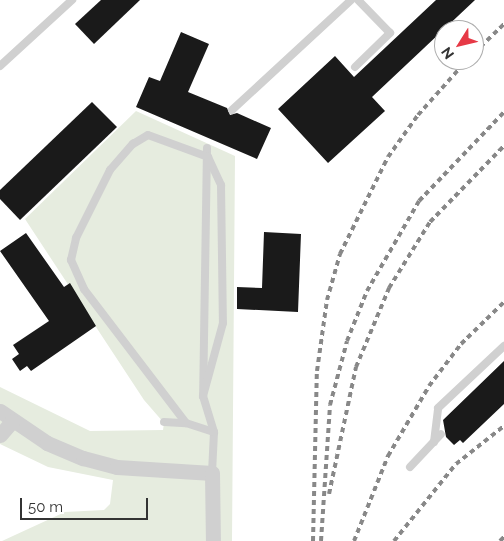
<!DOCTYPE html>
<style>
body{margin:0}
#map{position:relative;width:504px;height:541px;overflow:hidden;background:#fff;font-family:Raleway,sans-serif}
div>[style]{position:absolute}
.green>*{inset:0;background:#e6ecdf}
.building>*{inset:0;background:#1a1a1a}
.service>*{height:8px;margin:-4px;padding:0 4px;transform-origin:4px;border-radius:4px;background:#d0d0d0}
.minor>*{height:15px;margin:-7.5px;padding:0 7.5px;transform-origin:7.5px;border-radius:7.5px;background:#d0d0d0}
.rail>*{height:4px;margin-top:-2px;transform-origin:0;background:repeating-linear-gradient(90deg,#888 0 5px,transparent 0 9px)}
span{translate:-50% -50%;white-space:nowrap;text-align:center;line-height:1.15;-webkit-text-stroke:5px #fff;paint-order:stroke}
.north{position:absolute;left:434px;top:20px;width:50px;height:50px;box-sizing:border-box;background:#fff;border:1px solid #adadad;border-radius:50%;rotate:234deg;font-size:14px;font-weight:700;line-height:20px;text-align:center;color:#333}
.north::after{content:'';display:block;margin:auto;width:18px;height:22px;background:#e63946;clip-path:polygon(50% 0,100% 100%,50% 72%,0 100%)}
.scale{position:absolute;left:20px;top:498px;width:128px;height:22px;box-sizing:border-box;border:2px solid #333;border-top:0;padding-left:6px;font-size:15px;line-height:18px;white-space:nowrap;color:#333;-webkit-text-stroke:4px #fff;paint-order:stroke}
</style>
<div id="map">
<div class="green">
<i style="clip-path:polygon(136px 111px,235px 156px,232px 541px,2px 541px,65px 512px,104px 510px,110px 504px,113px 480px,48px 467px,0 444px,0 387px,90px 431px,163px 430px,164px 423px,144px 400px,25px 219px)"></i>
</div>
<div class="building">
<i style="clip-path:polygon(101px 0,140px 0,94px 44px,75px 24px)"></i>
<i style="clip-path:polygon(436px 0,475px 0,372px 97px,385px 111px,328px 163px,278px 109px,335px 56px,354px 77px)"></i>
<i style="clip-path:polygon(181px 32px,209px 44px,188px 92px,227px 108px,230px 115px,237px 113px,271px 128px,257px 159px,136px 107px,149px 77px,160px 81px)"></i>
<i style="clip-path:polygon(92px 102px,117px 127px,20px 220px,0 199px,0 190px)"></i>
<i style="clip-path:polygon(264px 232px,301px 234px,298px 312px,237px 309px,237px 287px,262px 288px)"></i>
<i style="clip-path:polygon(26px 233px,64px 287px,70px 283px,96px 326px,31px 371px,27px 366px,20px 371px,12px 359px,19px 354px,13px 345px,49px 321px,0 251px)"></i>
<i style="clip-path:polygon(504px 361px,504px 404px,463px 443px,460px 440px,454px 445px,446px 437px,443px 420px)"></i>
</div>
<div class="service">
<i style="left:0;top:66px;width:98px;rotate:-42.5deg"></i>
<i style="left:355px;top:67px;width:49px;rotate:-44.2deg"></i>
<i style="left:390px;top:33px;width:46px;rotate:-134.1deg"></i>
<i style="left:232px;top:110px;width:162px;rotate:-42.7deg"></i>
<i style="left:207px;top:148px;width:248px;rotate:90.9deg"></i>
<i style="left:203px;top:396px;width:38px;rotate:73deg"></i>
<i style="left:214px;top:432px;width:41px;rotate:92.8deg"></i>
<i style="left:164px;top:422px;width:22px;rotate:3deg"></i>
<i style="left:186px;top:423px;width:29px;rotate:18deg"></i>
<i style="left:186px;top:423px;width:168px;rotate:-127.3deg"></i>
<i style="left:84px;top:289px;width:32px;rotate:-114deg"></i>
<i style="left:71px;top:260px;width:23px;rotate:-77deg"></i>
<i style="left:76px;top:238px;width:76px;rotate:-63.4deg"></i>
<i style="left:110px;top:170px;width:35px;rotate:-49deg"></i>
<i style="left:133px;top:144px;width:17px;rotate:-31deg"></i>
<i style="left:148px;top:135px;width:64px;rotate:20.1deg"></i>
<i style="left:208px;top:157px;width:31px;rotate:65deg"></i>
<i style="left:221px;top:185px;width:138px;rotate:89.2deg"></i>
<i style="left:223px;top:323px;width:76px;rotate:105.3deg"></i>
<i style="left:434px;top:442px;width:34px;rotate:-83deg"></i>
<i style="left:438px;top:408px;width:91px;rotate:-43.2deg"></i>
<i style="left:410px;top:467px;width:45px;rotate:-46.8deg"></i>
</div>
<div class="minor">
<i style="left:0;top:411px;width:57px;rotate:34.2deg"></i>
<i style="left:47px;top:443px;width:39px;rotate:23deg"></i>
<i style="left:83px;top:458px;width:35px;rotate:15deg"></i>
<i style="left:117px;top:467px;width:95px;rotate:3.6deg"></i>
<i style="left:212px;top:473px;width:68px;rotate:89.2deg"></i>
<i style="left:0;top:435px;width:18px;rotate:-49deg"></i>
</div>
<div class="rail">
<i style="left:474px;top:53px;width:42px;rotate:-44deg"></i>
<i style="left:329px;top:494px;width:130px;rotate:-78deg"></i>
<i style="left:356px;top:367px;width:86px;rotate:-67.3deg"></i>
<i style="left:389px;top:288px;width:78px;rotate:-58.2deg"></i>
<i style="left:430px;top:222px;width:106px;rotate:-45.8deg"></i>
<i style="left:313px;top:541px;width:170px;rotate:-88.7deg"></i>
<i style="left:317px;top:371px;width:72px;rotate:-82deg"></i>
<i style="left:327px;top:300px;width:48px;rotate:-74.2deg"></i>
<i style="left:340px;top:254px;width:108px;rotate:-63.7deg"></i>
<i style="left:388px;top:157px;width:52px;rotate:-54.5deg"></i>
<i style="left:418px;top:115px;width:74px;rotate:-48.3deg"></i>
<i style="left:321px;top:541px;width:136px;rotate:-86.2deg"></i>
<i style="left:330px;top:405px;width:66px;rotate:-75.1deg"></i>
<i style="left:347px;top:341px;width:54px;rotate:-68.2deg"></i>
<i style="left:367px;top:291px;width:104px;rotate:-60deg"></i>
<i style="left:419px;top:201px;width:123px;rotate:-46.3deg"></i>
<i style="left:354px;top:541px;width:92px;rotate:-68.2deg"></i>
<i style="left:388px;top:456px;width:81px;rotate:-59.6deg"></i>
<i style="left:429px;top:386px;width:53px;rotate:-52.7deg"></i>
<i style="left:461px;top:344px;width:60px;rotate:-44.3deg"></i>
<i style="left:394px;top:541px;width:99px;rotate:-51.2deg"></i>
<i style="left:456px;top:464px;width:61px;rotate:-38.4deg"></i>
<i style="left:500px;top:541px;width:6px;rotate:-45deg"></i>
</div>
<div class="north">N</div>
<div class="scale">50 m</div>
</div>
